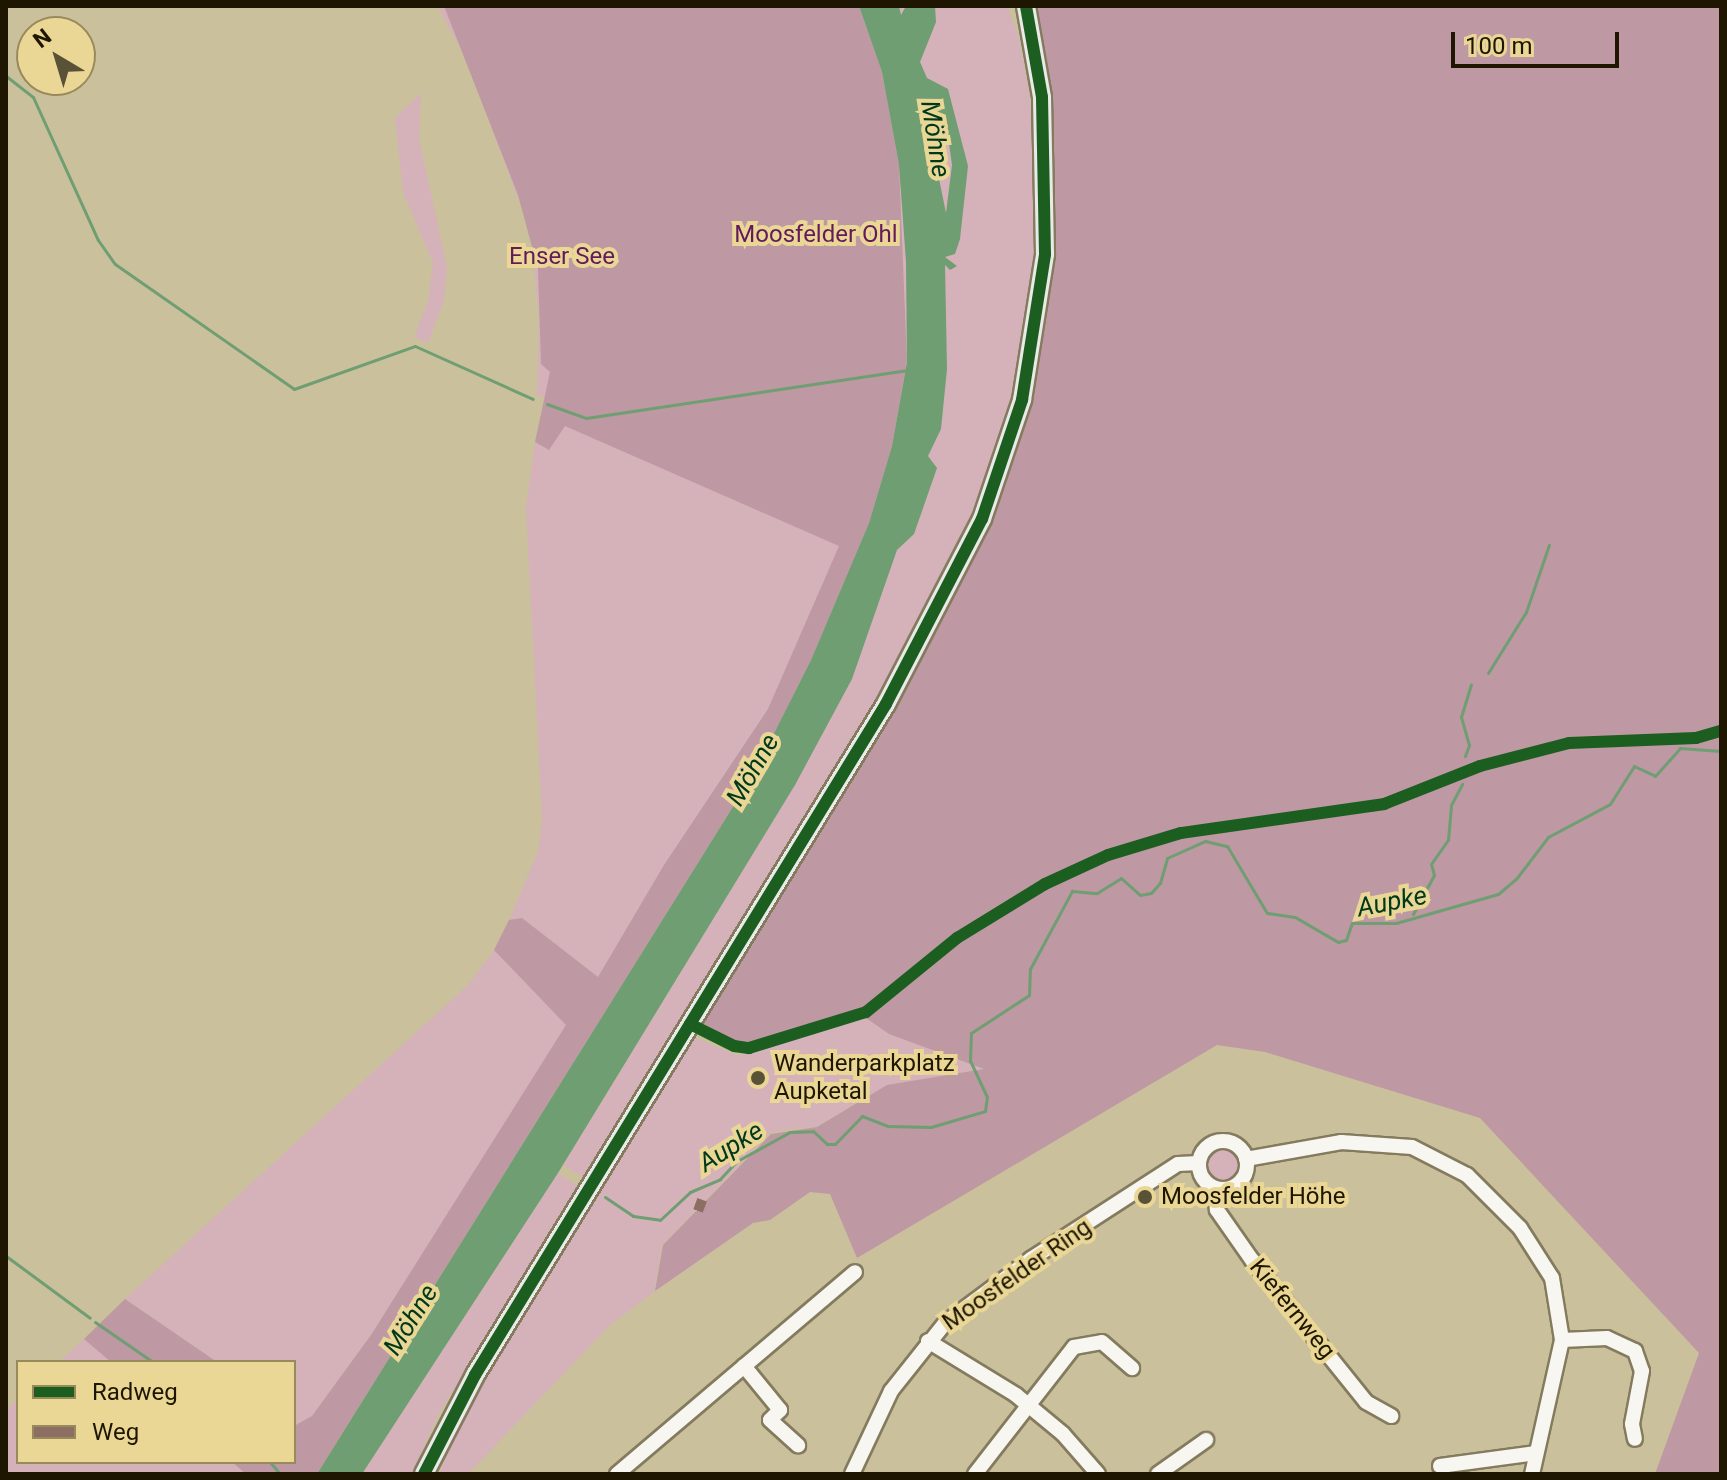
<!DOCTYPE html>
<meta charset="utf-8">
<style>
body{margin:0}
#map{position:relative;width:1727px;height:1480px;overflow:hidden;background:#cac09c;font-family:Roboto,sans-serif}
div>[style]{position:absolute}
.green>*{inset:0;background:#d5b1ba}
.round{border-radius:50%}
.forest>*{inset:0;background:#be98a3}
.water>*{inset:0;background:#6f9e72}
.stream>*{height:3px;margin:-1.5px;padding:0 1.5px;transform-origin:1.5px;border-radius:1.5px;background:#6f9e72}
.roads{filter:drop-shadow(2px 0 #847b5e) drop-shadow(-2px 0 #847b5e) drop-shadow(0 2px #847b5e) drop-shadow(0 -2px #847b5e)}
.minor>*{height:14px;margin:-7px;padding:0 7px;transform-origin:7px;border-radius:7px;background:#f7f6f0}
.minor>.ring{margin:-7px;padding:0;box-sizing:content-box;background:none;border:14px solid #f7f6f0;border-radius:50%}
.major>*{height:18px;margin:-9px;padding:0 9px;transform-origin:9px;border-radius:9px;background:#eaeae8}
.quiet>*{height:10px;margin-top:-5px;transform-origin:0;background:repeating-linear-gradient(90deg,#8d6e63 0 20px,transparent 0 30px)}
.cycleway>*{height:12px;margin:-6px;padding:0 6px;transform-origin:6px;border-radius:6px;background:#1b5e20}
.dots>*{width:22px;height:22px;translate:-50% -50%;box-sizing:border-box;border:4px solid #ead796;border-radius:50%}
span{translate:-50% -50%;white-space:nowrap;text-align:center;line-height:1.15;-webkit-text-stroke:8px #ead796;paint-order:stroke}
.park-label{font-size:24px;color:#631a5b}
.poi-label{font-size:24px;color:#1e1600}
.left{translate:0 -50%;text-align:left}
.street-label{font-size:24px;color:#1e1600}
.water-label{font-size:26px;color:#00391a;font-style:italic}
.frame{position:absolute;inset:0;border:8px solid #1e1600;pointer-events:none}
.legend{position:absolute;left:16px;top:1360px;width:280px;height:104px;box-sizing:border-box;background:#ead796;border:2px solid #988a5a;margin:0;padding:10px 14px;list-style:none;font-size:24px;color:#1e1600}
.legend li{display:flex;align-items:center;gap:16px;height:40px}
.legend b{width:40px;border:2px solid #988a5a}
.north{position:absolute;left:16px;top:16px;width:80px;height:80px;box-sizing:border-box;background:#ead796;border:2px solid #988a5a;border-radius:50%;rotate:322deg;font-size:22px;font-weight:700;line-height:32px;text-align:center;color:#1e1600}
.north::after{content:'';display:block;margin:auto;width:28px;height:36px;background:#5a5237;clip-path:polygon(50% 0,100% 100%,50% 72%,0 100%)}
.scale{position:absolute;left:1451px;top:32px;width:168px;height:36px;box-sizing:border-box;border:4px solid #1e1600;border-top:0;padding-left:10px;font-size:24px;line-height:28px;white-space:nowrap;color:#1e1600;-webkit-text-stroke:6px #ead796;paint-order:stroke}
</style>
<div id="map">
<div class="green">
<i style="clip-path:polygon(437px 6px,1007px 6px,1018px 34px,1029px 91px,1040px 225px,1022px 373px,973px 522px,922px 626px,583px 1177px,563px 1165px,774px 819px,717px 785px,598px 977px,522px 918px,509px 920px,538px 852px,542px 819px,526px 507px,535px 442px,548px 450px,547px 398px,537px 395px,539px 319px,531px 233px,464px 54px)"></i>
<i style="clip-path:polygon(421px 93px,419px 139px,447px 267px,444px 300px,428px 343px,414px 337px,428px 301px,433px 263px,403px 192px,395px 118px)"></i>
<i style="clip-path:polygon(494px 950px,567px 1025px,371px 1335px,312px 1416px,294px 1426px,294px 1362px,217px 1362px,125px 1299px,468px 985px)"></i>
<i style="clip-path:polygon(866px 1018px,889px 1033px,984px 1069px,887px 1086px,817px 1126px,771px 1132px,662px 1245px,654px 1292px,609px 1326px,468px 1474px,439px 1474px,456px 1429px,693px 1037px,737px 1055px)"></i>
<i class="round" style="left:1206px;top:1148px;width:34px;height:34px"></i>
<i style="clip-path:polygon(558px 1173px,579px 1187px,438px 1415px,412px 1474px,362px 1474px)"></i>
<i style="clip-path:polygon(84px 1339px,111px 1362px,59px 1362px)"></i>
<i style="clip-path:polygon(18px 1399px,18px 1462px,232px 1462px,246px 1474px,6px 1474px,6px 1410px)"></i>
</div>
<div class="forest">
<i style="clip-path:polygon(444px 6px,859px 6px,882px 72px,899px 165px,907px 361px,892px 446px,869px 523px,811px 660px,754px 773px,317px 1474px,246px 1474px,232px 1462px,294px 1462px,294px 1426px,312px 1416px,371px 1335px,566px 1025px,494px 950px,509px 920px,522px 918px,598px 977px,664px 865px,768px 709px,839px 546px,565px 426px,549px 450px,535px 442px,550px 372px,541px 364px,538px 269px,518px 195px)"></i>
<i style="clip-path:polygon(1026px 6px,1721px 6px,1721px 1474px,1655px 1474px,1699px 1353px,1480px 1118px,1265px 1052px,1217px 1045px,857px 1258px,830px 1194px,810px 1192px,770px 1220px,753px 1223px,655px 1291px,663px 1245px,771px 1134px,817px 1127px,887px 1085px,984px 1069px,889px 1034px,866px 1018px,740px 1044px,702px 1023px,801px 843px,924px 641px,1001px 471px,1045px 254px)"></i>
<i style="clip-path:polygon(125px 1299px,217px 1362px,111px 1362px,84px 1339px)"></i>
</div>
<div class="water">
<i style="clip-path:polygon(evenodd,859px 6px,899px 6px,901px 15px,906px 6px,935px 6px,936px 22px,920px 62px,927px 78px,948px 89px,968px 166px,960px 239px,955px 254px,945px 257px,957px 266px,950px 270px,945px 265px,947px 369px,941px 429px,928px 456px,937px 468px,914px 534px,897px 550px,852px 679px,795px 785px,558px 1173px,362px 1474px,317px 1474px,754px 773px,811px 660px,869px 523px,892px 446px,907px 362px,906px 262px,899px 165px,882px 72px,859px 6px,923px 100px,947px 129px,952px 165px,946px 213px,923px 100px)"></i>
</div>
<div class="stream">
<i style="left:6px;top:76px;width:34px;rotate:38deg"></i>
<i style="left:33px;top:97px;width:157px;rotate:65.6deg"></i>
<i style="left:98px;top:240px;width:29px;rotate:55deg"></i>
<i style="left:115px;top:264px;width:218px;rotate:34.9deg"></i>
<i style="left:294px;top:389px;width:128px;rotate:-19.6deg"></i>
<i style="left:415px;top:346px;width:129px;rotate:24.2deg"></i>
<i style="left:547px;top:404px;width:41px;rotate:19.7deg"></i>
<i style="left:586px;top:418px;width:327px;rotate:-8.5deg"></i>
<i style="left:1488px;top:673px;width:72px;rotate:-58.1deg"></i>
<i style="left:1526px;top:612px;width:71px;rotate:-71.1deg"></i>
<i style="left:1465px;top:756px;width:12px;rotate:-70deg"></i>
<i style="left:1469px;top:745px;width:29px;rotate:-106deg"></i>
<i style="left:1461px;top:717px;width:34px;rotate:-73deg"></i>
<i style="left:1413px;top:914px;width:44px;rotate:-61.7deg"></i>
<i style="left:1434px;top:875px;width:11px;rotate:-105deg"></i>
<i style="left:1431px;top:864px;width:29px;rotate:-55deg"></i>
<i style="left:1448px;top:840px;width:35px;rotate:-85deg"></i>
<i style="left:1451px;top:805px;width:24px;rotate:-62deg"></i>
<i style="left:605px;top:1197px;width:34px;rotate:34deg"></i>
<i style="left:633px;top:1216px;width:27px;rotate:8deg"></i>
<i style="left:660px;top:1220px;width:41px;rotate:-43deg"></i>
<i style="left:690px;top:1192px;width:33px;rotate:-23deg"></i>
<i style="left:720px;top:1179px;width:25px;rotate:-47deg"></i>
<i style="left:737px;top:1161px;width:60px;rotate:-28.7deg"></i>
<i style="left:790px;top:1132px;width:23px;rotate:-2deg"></i>
<i style="left:813px;top:1131px;width:19px;rotate:43deg"></i>
<i style="left:827px;top:1144px;width:8px"></i>
<i style="left:835px;top:1144px;width:39px;rotate:-46deg"></i>
<i style="left:862px;top:1116px;width:28px;rotate:21deg"></i>
<i style="left:888px;top:1126px;width:43px;rotate:1.3deg"></i>
<i style="left:931px;top:1127px;width:56px;rotate:-16.5deg"></i>
<i style="left:985px;top:1111px;width:14px;rotate:-82deg"></i>
<i style="left:987px;top:1097px;width:40px;rotate:-115deg"></i>
<i style="left:970px;top:1061px;width:28px;rotate:-88deg"></i>
<i style="left:971px;top:1033px;width:69px;rotate:-33.2deg"></i>
<i style="left:1029px;top:995px;width:26px;rotate:-88deg"></i>
<i style="left:1030px;top:969px;width:89px;rotate:-61.7deg"></i>
<i style="left:1072px;top:891px;width:25px;rotate:5deg"></i>
<i style="left:1097px;top:893px;width:28px;rotate:-32deg"></i>
<i style="left:1121px;top:878px;width:25px;rotate:42deg"></i>
<i style="left:1140px;top:895px;width:11px;rotate:-10deg"></i>
<i style="left:1151px;top:893px;width:13px;rotate:-48deg"></i>
<i style="left:1160px;top:883px;width:26px;rotate:-74deg"></i>
<i style="left:1167px;top:858px;width:42px;rotate:-24.1deg"></i>
<i style="left:1205px;top:841px;width:23px;rotate:13deg"></i>
<i style="left:1227px;top:846px;width:78px;rotate:59.2deg"></i>
<i style="left:1267px;top:913px;width:28px;rotate:8deg"></i>
<i style="left:1295px;top:917px;width:50px;rotate:30.2deg"></i>
<i style="left:1338px;top:942px;width:8px;rotate:-14deg"></i>
<i style="left:1346px;top:940px;width:18px;rotate:-71deg"></i>
<i style="left:1352px;top:923px;width:44px"></i>
<i style="left:1396px;top:923px;width:106px;rotate:-15.9deg"></i>
<i style="left:1498px;top:894px;width:23px;rotate:-40deg"></i>
<i style="left:1516px;top:879px;width:53px;rotate:-52.7deg"></i>
<i style="left:1548px;top:837px;width:70px;rotate:-28deg"></i>
<i style="left:1610px;top:804px;width:45px;rotate:-57.7deg"></i>
<i style="left:1634px;top:766px;width:23px;rotate:25deg"></i>
<i style="left:1655px;top:776px;width:38px;rotate:-48deg"></i>
<i style="left:1680px;top:748px;width:41px;rotate:4.2deg"></i>
<i style="left:6px;top:1256px;width:104px;rotate:36.4deg"></i>
<i style="left:95px;top:1322px;width:70px;rotate:34.6deg"></i>
<i style="left:270px;top:1462px;width:16px;rotate:50deg"></i>
</div>
<div class="roads">
<div class="minor">
<i class="ring" style="left:1199px;top:1141px;width:34px;height:34px"></i>
<i style="left:1246px;top:1159px;width:97px;rotate:-10.1deg"></i>
<i style="left:1341px;top:1142px;width:71px;rotate:4deg"></i>
<i style="left:1412px;top:1147px;width:62px;rotate:27deg"></i>
<i style="left:1467px;top:1175px;width:75px;rotate:45deg"></i>
<i style="left:1520px;top:1228px;width:59px;rotate:57.4deg"></i>
<i style="left:1552px;top:1278px;width:63px;rotate:80.8deg"></i>
<i style="left:1562px;top:1340px;width:137px;rotate:102.6deg"></i>
<i style="left:1215px;top:1188px;width:22px;rotate:85deg"></i>
<i style="left:1217px;top:1210px;width:61px;rotate:55deg"></i>
<i style="left:1252px;top:1260px;width:182px;rotate:51.2deg"></i>
<i style="left:1366px;top:1402px;width:29px;rotate:29deg"></i>
<i style="left:1562px;top:1340px;width:45px;rotate:-2.5deg"></i>
<i style="left:1607px;top:1338px;width:31px;rotate:25deg"></i>
<i style="left:1635px;top:1351px;width:21px;rotate:71deg"></i>
<i style="left:1642px;top:1371px;width:54px;rotate:100.7deg"></i>
<i style="left:1632px;top:1424px;width:15px;rotate:79deg"></i>
<i style="left:928px;top:1341px;width:103px;rotate:31.5deg"></i>
<i style="left:1016px;top:1395px;width:61px;rotate:39.7deg"></i>
<i style="left:1063px;top:1434px;width:53px;rotate:48.8deg"></i>
<i style="left:744px;top:1366px;width:57px;rotate:50.7deg"></i>
<i style="left:780px;top:1410px;width:14px;rotate:135deg"></i>
<i style="left:770px;top:1420px;width:38px;rotate:42deg"></i>
<i style="left:1440px;top:1466px;width:97px;rotate:-7.7deg"></i>
<i style="left:617px;top:1474px;width:312px;rotate:-40.3deg"></i>
<i style="left:852px;top:1474px;width:92px;rotate:-64.8deg"></i>
<i style="left:891px;top:1391px;width:87px;rotate:-51.5deg"></i>
<i style="left:945px;top:1323px;width:107px;rotate:-36.7deg"></i>
<i style="left:1031px;top:1259px;width:175px;rotate:-32.9deg"></i>
<i style="left:1178px;top:1164px;width:21px;rotate:-3deg"></i>
<i style="left:975px;top:1474px;width:161px;rotate:-52.1deg"></i>
<i style="left:1074px;top:1347px;width:28px;rotate:-10deg"></i>
<i style="left:1102px;top:1342px;width:40px;rotate:41deg"></i>
<i style="left:1158px;top:1474px;width:59px;rotate:-35.3deg"></i>
</div>
<div class="major">
<i style="left:424px;top:1474px;width:111px;rotate:-62.7deg"></i>
<i style="left:475px;top:1375px;width:787px;rotate:-58.51deg"></i>
<i style="left:886px;top:704px;width:208px;rotate:-62.6deg"></i>
<i style="left:982px;top:519px;width:126px;rotate:-71.4deg"></i>
<i style="left:1022px;top:400px;width:148px;rotate:-81deg"></i>
<i style="left:1045px;top:254px;width:157px;rotate:-91.1deg"></i>
<i style="left:1042px;top:97px;width:92px;rotate:-100deg"></i>
</div>
</div>
<div class="quiet">
<i style="left:698px;top:1211px;width:12px;rotate:-70deg"></i>
</div>
<div class="cycleway">
<i style="left:690px;top:1024px;width:49px;rotate:26.6deg"></i>
<i style="left:734px;top:1046px;width:15px;rotate:8deg"></i>
<i style="left:749px;top:1048px;width:122px;rotate:-17.1deg"></i>
<i style="left:866px;top:1012px;width:117px;rotate:-39.1deg"></i>
<i style="left:957px;top:938px;width:103px;rotate:-31.5deg"></i>
<i style="left:1045px;top:884px;width:69px;rotate:-24.7deg"></i>
<i style="left:1108px;top:855px;width:76px;rotate:-16.8deg"></i>
<i style="left:1181px;top:833px;width:205px;rotate:-8.1deg"></i>
<i style="left:1384px;top:804px;width:103px;rotate:-21.6deg"></i>
<i style="left:1480px;top:766px;width:92px;rotate:-14.5deg"></i>
<i style="left:1569px;top:743px;width:127px;rotate:-2.3deg"></i>
<i style="left:1696px;top:738px;width:26px;rotate:-16deg"></i>
<i style="left:424px;top:1474px;width:111px;rotate:-62.7deg"></i>
<i style="left:475px;top:1375px;width:787px;rotate:-58.51deg"></i>
<i style="left:886px;top:704px;width:208px;rotate:-62.6deg"></i>
<i style="left:982px;top:519px;width:126px;rotate:-71.4deg"></i>
<i style="left:1022px;top:400px;width:148px;rotate:-81deg"></i>
<i style="left:1045px;top:254px;width:157px;rotate:-91.1deg"></i>
<i style="left:1042px;top:97px;width:92px;rotate:-100deg"></i>
</div>
<div class="dots">
<i style="left:758px;top:1078px;background:#5a5237"></i>
<i style="left:1145px;top:1197px;background:#5a5237"></i>
</div>
<div class="park-label">
<span style="left:816px;top:235px">Moosfelder Ohl</span>
<span style="left:562px;top:257px">Enser See</span>
</div>
<div class="poi-label">
<span class="left" style="left:774px;top:1078px">Wanderparkplatz<br>Aupketal</span>
<span class="left" style="left:1161px;top:1197px">Moosfelder Höhe</span>
</div>
<div class="street-label">
<span style="left:1017px;top:1275px;rotate:-35deg">Moosfelder Ring</span>
<span style="left:1292px;top:1309px;rotate:51deg">Kiefernweg</span>
</div>
<div class="water-label">
<span style="left:935px;top:139px;rotate:81deg">Möhne</span>
<span style="left:753px;top:770px;rotate:-60deg">Möhne</span>
<span style="left:1392px;top:902px;rotate:-11deg">Aupke</span>
<span style="left:731px;top:1147px;rotate:-32deg">Aupke</span>
<span style="left:411px;top:1320px;rotate:-58deg">Möhne</span>
</div>
<div class="frame"></div>
<ul class="legend">
<li><b style="height:10px;background:#1b5e20"></b>Radweg</li>
<li><b style="height:10px;background:#8d6e63"></b>Weg</li>
</ul>
<div class="north">N</div>
<div class="scale">100 m</div>
</div>
